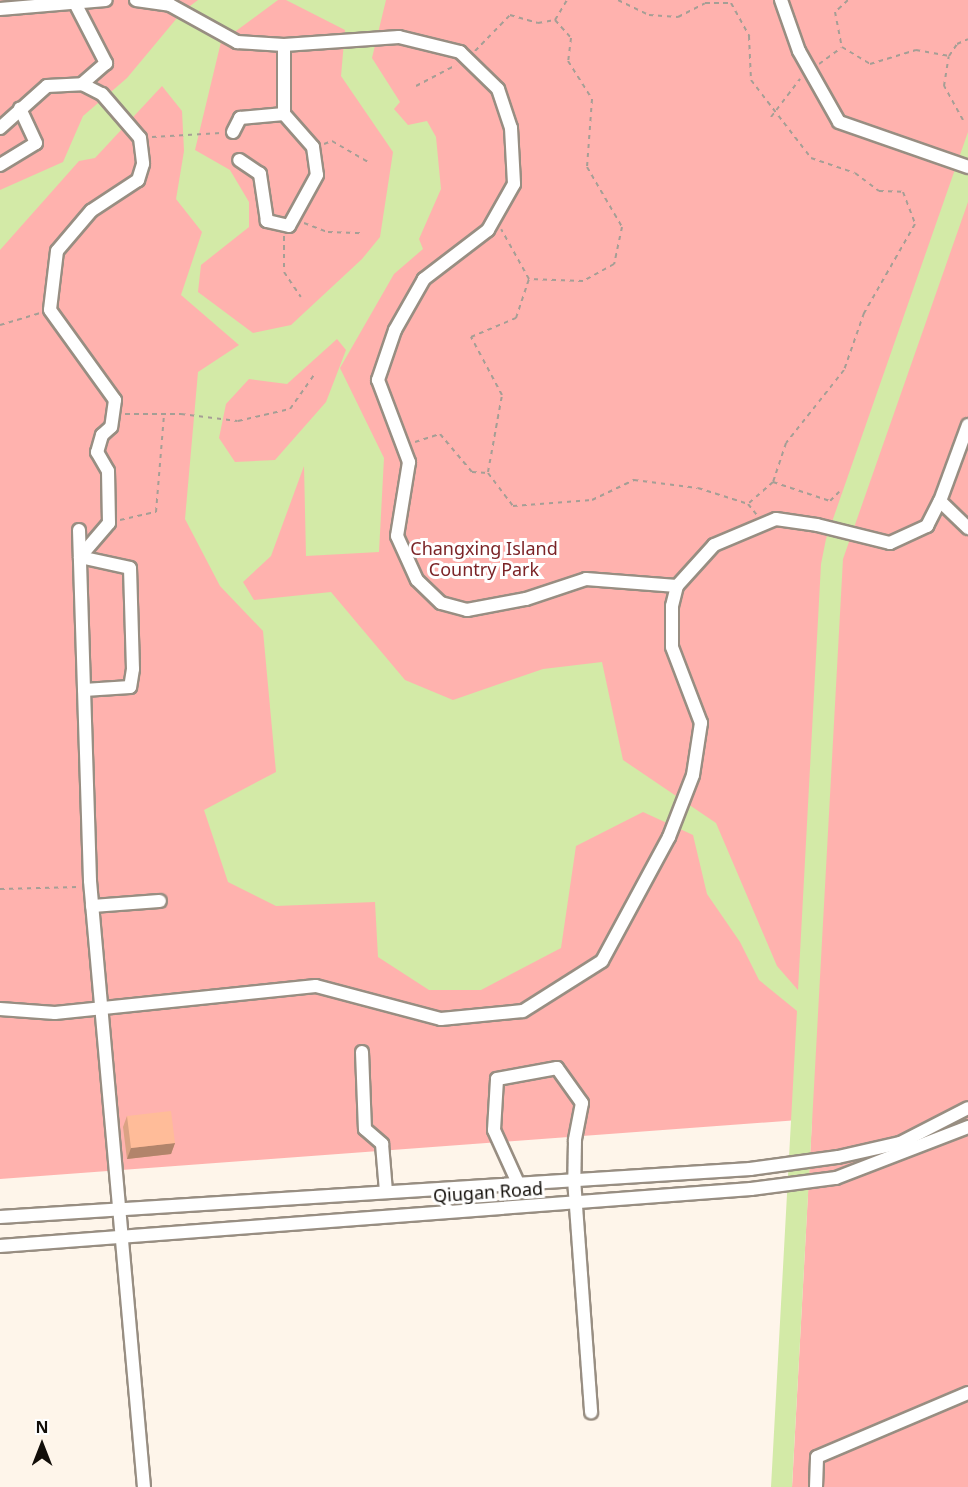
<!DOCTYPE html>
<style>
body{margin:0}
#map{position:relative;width:968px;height:1487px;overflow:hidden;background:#fef5ea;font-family:"Noto Sans",sans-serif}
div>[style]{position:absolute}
.green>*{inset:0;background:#ffb2ae}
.water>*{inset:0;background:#d3eaa7}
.path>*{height:2px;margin-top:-1px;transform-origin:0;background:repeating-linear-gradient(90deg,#a59e95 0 4.5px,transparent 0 9px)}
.roads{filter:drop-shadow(2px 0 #988e82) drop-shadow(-2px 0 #988e82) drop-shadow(0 2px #988e82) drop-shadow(0 -2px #988e82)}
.minor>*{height:12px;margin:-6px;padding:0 6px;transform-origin:6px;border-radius:6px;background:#fff}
.wall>*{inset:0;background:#dba284}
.shaded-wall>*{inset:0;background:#b2846b}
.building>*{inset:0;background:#ffbc99}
span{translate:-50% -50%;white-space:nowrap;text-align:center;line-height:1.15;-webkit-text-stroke:6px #fff;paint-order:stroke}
.park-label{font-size:18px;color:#7b2427}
.street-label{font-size:18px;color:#120e09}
.north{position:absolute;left:12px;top:1415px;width:60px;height:60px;-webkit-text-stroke:4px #fff;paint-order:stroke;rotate:0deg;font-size:16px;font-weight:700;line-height:24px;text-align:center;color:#120e09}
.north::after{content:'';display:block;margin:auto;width:21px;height:27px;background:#120e09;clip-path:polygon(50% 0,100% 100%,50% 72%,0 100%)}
</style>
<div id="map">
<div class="green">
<i style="clip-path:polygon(0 0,968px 0,968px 1487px,792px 1487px,812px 1119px,0 1179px)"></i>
</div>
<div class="water">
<i style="clip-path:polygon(evenodd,198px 0,278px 0,221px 42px,195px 150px,230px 170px,249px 202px,249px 227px,201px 265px,198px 292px,253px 333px,291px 325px,362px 259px,380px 237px,393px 152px,341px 76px,345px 30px,286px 0,386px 0,372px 58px,400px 102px,394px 109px,408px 125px,427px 121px,436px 137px,441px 189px,419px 239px,423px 249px,394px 274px,340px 368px,384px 458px,379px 552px,306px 556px,304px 466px,271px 556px,243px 582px,254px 600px,331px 592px,405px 680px,453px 700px,543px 669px,602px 662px,623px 760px,716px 823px,777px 966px,798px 990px,821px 564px,826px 539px,968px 132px,968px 202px,843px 559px,792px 1487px,771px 1487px,797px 1011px,759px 980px,740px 942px,707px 894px,693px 835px,643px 812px,576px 846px,561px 948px,481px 990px,429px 990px,378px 957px,375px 902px,276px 906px,228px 882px,204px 810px,276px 772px,263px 631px,220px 586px,185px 519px,198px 372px,239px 345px,181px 295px,202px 232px,176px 199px,184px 151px,182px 111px,162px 86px,95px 158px,79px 161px,0 250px,0 190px,63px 162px,83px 116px,127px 78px,182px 12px,198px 0,337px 339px,346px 350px,326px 402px,275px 460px,235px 462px,219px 438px,226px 404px,249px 379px,287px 384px,337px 339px)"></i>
</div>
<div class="path">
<i style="left:618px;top:0;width:34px;rotate:26deg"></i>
<i style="left:649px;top:15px;width:29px;rotate:4deg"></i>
<i style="left:678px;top:17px;width:30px;rotate:-27deg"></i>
<i style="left:705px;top:3px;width:26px"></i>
<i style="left:731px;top:3px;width:38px;rotate:61deg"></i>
<i style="left:749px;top:36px;width:44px;rotate:87.4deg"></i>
<i style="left:751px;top:80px;width:98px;rotate:52.4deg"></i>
<i style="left:811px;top:158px;width:46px;rotate:18.8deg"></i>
<i style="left:855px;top:173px;width:30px;rotate:37deg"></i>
<i style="left:879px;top:191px;width:24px;rotate:2deg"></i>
<i style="left:903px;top:192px;width:34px;rotate:69deg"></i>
<i style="left:915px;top:224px;width:103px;rotate:119.8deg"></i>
<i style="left:864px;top:313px;width:60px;rotate:109.3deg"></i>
<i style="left:844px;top:370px;width:93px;rotate:128.5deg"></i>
<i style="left:786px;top:443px;width:41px;rotate:108.4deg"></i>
<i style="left:773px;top:482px;width:33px;rotate:139deg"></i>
<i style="left:848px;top:0;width:18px;rotate:137deg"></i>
<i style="left:835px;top:12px;width:36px;rotate:79deg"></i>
<i style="left:842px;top:47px;width:33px;rotate:31deg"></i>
<i style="left:870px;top:64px;width:48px;rotate:-16.9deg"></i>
<i style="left:916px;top:50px;width:34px;rotate:10deg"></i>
<i style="left:555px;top:20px;width:23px;rotate:-59deg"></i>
<i style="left:475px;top:51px;width:50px;rotate:-45.8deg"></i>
<i style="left:510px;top:15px;width:29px;rotate:16deg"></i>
<i style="left:538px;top:23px;width:17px;rotate:-10deg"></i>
<i style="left:555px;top:20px;width:24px;rotate:48deg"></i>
<i style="left:571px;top:38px;width:23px;rotate:97deg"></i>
<i style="left:568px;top:61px;width:45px;rotate:57.7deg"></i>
<i style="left:592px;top:99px;width:68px;rotate:94.2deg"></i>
<i style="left:587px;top:167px;width:69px;rotate:59.7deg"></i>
<i style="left:622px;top:227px;width:38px;rotate:102deg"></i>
<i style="left:614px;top:264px;width:35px;rotate:151deg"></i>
<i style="left:583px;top:281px;width:54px;rotate:-177.9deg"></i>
<i style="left:529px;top:279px;width:57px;rotate:-119.2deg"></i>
<i style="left:819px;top:64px;width:27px;rotate:-36deg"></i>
<i style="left:416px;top:86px;width:45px;rotate:-27.7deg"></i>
<i style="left:771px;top:117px;width:48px;rotate:-52.7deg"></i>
<i style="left:963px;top:120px;width:39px;rotate:-119deg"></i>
<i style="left:944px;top:86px;width:30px;rotate:-81deg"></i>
<i style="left:949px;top:56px;width:14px;rotate:-56deg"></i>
<i style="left:957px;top:44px;width:12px;rotate:-24deg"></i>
<i style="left:152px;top:137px;width:69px;rotate:-3.3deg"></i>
<i style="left:324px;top:144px;width:9px;rotate:-21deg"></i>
<i style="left:332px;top:141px;width:42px;rotate:30.3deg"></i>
<i style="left:304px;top:223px;width:26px;rotate:21deg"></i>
<i style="left:328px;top:232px;width:35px;rotate:2deg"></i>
<i style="left:284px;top:236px;width:36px;rotate:90deg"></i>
<i style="left:284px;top:272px;width:30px;rotate:56deg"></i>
<i style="left:0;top:325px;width:42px;rotate:-16.7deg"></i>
<i style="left:125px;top:414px;width:56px"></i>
<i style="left:181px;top:414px;width:57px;rotate:7deg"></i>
<i style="left:238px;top:421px;width:53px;rotate:-13deg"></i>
<i style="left:290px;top:409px;width:42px;rotate:-54.8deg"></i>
<i style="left:415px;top:442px;width:26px;rotate:-18deg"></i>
<i style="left:440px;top:434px;width:50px;rotate:49.9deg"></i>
<i style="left:472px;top:472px;width:16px;rotate:4deg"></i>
<i style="left:488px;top:473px;width:41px;rotate:52.9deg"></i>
<i style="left:513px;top:506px;width:79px;rotate:-4.3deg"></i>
<i style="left:592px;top:500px;width:47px;rotate:-25.5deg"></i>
<i style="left:634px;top:480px;width:64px;rotate:7.1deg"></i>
<i style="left:698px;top:488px;width:52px;rotate:17.7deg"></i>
<i style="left:748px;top:504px;width:14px;rotate:51deg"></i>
<i style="left:488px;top:472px;width:78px;rotate:-79.7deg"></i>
<i style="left:502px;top:395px;width:66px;rotate:-118.1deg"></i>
<i style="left:471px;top:337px;width:49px;rotate:-22.9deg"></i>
<i style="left:516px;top:318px;width:41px;rotate:-71.6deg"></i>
<i style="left:773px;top:482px;width:60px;rotate:18.4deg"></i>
<i style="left:830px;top:501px;width:13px;rotate:-45deg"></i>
<i style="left:120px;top:520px;width:37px;rotate:-13deg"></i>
<i style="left:156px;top:512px;width:98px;rotate:-85.3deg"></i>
<i style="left:0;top:889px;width:78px;rotate:-1.5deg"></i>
</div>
<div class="roads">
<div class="minor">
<i style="left:136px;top:0;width:34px;rotate:8deg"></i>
<i style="left:170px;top:5px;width:77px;rotate:28.9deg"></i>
<i style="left:237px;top:42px;width:47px;rotate:3.7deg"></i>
<i style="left:284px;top:45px;width:115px;rotate:-4deg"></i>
<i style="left:399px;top:37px;width:63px;rotate:13.8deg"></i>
<i style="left:460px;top:52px;width:53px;rotate:44.2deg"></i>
<i style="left:498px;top:89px;width:41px;rotate:71.6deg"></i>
<i style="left:511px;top:128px;width:56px;rotate:86.9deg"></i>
<i style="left:514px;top:184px;width:53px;rotate:119.5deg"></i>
<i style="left:488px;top:230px;width:81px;rotate:142.6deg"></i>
<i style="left:424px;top:279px;width:59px;rotate:119.6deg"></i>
<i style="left:395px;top:330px;width:53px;rotate:108.8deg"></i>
<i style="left:378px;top:380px;width:88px;rotate:69.3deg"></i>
<i style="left:409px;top:462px;width:75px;rotate:99.2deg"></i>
<i style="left:397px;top:536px;width:48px;rotate:65.6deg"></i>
<i style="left:417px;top:580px;width:33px;rotate:44deg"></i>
<i style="left:441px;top:603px;width:27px;rotate:15deg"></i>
<i style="left:467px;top:610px;width:60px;rotate:-10.6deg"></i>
<i style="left:526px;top:599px;width:63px;rotate:-18.4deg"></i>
<i style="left:586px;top:579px;width:91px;rotate:4.4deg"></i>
<i style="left:781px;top:0;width:54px;rotate:70.6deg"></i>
<i style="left:799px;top:51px;width:81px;rotate:60.6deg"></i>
<i style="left:839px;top:122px;width:137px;rotate:19.2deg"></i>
<i style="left:75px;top:3px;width:68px;rotate:62.7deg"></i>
<i style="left:106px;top:63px;width:32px;rotate:139deg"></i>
<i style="left:0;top:9px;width:106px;rotate:-4.9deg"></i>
<i style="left:284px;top:114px;width:69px;rotate:-90deg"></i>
<i style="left:0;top:128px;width:63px;rotate:-41.8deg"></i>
<i style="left:47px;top:86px;width:35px;rotate:-3deg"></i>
<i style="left:82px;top:84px;width:22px;rotate:27deg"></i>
<i style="left:102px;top:94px;width:58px;rotate:49.2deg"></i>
<i style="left:140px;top:138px;width:26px;rotate:83deg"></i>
<i style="left:143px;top:164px;width:17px;rotate:107deg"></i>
<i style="left:138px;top:180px;width:56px;rotate:146.6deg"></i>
<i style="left:91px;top:211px;width:52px;rotate:130.4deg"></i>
<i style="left:57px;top:251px;width:59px;rotate:96.8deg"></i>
<i style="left:50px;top:310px;width:111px;rotate:54.2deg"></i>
<i style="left:115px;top:400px;width:27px;rotate:98deg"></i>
<i style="left:111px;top:427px;width:12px;rotate:138deg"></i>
<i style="left:102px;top:435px;width:18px;rotate:106deg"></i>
<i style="left:97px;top:452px;width:22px;rotate:60deg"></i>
<i style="left:108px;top:471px;width:52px;rotate:88.9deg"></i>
<i style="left:109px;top:523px;width:45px;rotate:130.5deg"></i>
<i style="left:80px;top:557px;width:51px;rotate:12.4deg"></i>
<i style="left:130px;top:568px;width:101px;rotate:88.3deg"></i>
<i style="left:133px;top:669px;width:18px;rotate:99deg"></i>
<i style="left:130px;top:687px;width:46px;rotate:176.3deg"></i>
<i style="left:233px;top:132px;width:16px;rotate:-63deg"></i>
<i style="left:240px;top:118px;width:44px;rotate:-5.2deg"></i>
<i style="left:284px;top:114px;width:44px;rotate:48.7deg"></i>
<i style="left:313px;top:147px;width:28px;rotate:82deg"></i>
<i style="left:317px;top:175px;width:58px;rotate:118.8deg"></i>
<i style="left:289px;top:226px;width:23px;rotate:-167deg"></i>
<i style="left:267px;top:221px;width:48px;rotate:-98.5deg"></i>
<i style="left:260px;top:174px;width:25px;rotate:-146deg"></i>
<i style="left:0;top:165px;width:42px;rotate:-31.4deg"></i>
<i style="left:36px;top:143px;width:38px;rotate:-115deg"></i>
<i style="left:940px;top:501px;width:39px;rotate:44deg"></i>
<i style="left:79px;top:530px;width:351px;rotate:88.2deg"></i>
<i style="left:90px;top:881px;width:608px;rotate:84.91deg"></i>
<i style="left:92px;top:906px;width:68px;rotate:-4.2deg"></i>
<i style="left:0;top:1009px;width:55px;rotate:4.2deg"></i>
<i style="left:55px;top:1013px;width:262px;rotate:-5.9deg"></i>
<i style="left:316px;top:986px;width:129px;rotate:14.8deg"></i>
<i style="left:441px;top:1019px;width:82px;rotate:-5.6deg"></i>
<i style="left:523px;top:1011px;width:93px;rotate:-32.3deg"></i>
<i style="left:602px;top:961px;width:141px;rotate:-61.6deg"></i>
<i style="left:669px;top:837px;width:66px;rotate:-68.8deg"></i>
<i style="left:693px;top:775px;width:53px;rotate:-81.3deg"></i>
<i style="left:701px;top:723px;width:81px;rotate:-110.9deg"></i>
<i style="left:672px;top:647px;width:41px;rotate:-90deg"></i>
<i style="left:672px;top:606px;width:21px;rotate:-76deg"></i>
<i style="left:677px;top:586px;width:55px;rotate:-47.9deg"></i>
<i style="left:714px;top:545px;width:67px;rotate:-22.8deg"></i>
<i style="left:776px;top:519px;width:41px;rotate:8.3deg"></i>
<i style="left:817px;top:525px;width:75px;rotate:13.9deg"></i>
<i style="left:890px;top:543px;width:41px;rotate:-24.7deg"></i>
<i style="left:927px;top:526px;width:28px;rotate:-63deg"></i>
<i style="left:940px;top:501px;width:81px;rotate:-69.8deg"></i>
<i style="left:362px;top:1052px;width:77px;rotate:87.8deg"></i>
<i style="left:365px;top:1129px;width:23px;rotate:41deg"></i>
<i style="left:382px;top:1144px;width:48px;rotate:85.2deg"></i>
<i style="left:518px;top:1183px;width:58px;rotate:-114.4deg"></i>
<i style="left:494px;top:1130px;width:51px;rotate:-86.6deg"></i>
<i style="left:497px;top:1079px;width:61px;rotate:-10.4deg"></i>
<i style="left:557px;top:1068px;width:43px;rotate:54.5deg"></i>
<i style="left:582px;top:1103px;width:38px;rotate:101deg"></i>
<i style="left:575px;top:1140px;width:39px;rotate:91deg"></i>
<i style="left:574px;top:1179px;width:234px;rotate:85.8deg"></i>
<i style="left:0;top:1217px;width:752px;rotate:-3.66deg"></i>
<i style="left:750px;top:1169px;width:89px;rotate:-7.8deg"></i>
<i style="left:838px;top:1157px;width:64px;rotate:-12.7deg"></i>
<i style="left:900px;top:1143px;width:76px;rotate:-27.2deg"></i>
<i style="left:0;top:1246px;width:753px;rotate:-4.34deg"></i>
<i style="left:751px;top:1189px;width:86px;rotate:-7.4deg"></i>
<i style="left:836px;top:1178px;width:142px;rotate:-21.1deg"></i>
<i style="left:816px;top:1487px;width:30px;rotate:-88deg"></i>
<i style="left:817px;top:1457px;width:164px;rotate:-23deg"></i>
</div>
</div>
<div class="wall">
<i style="clip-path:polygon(127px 1116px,175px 1143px,171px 1154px,127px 1159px,123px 1127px)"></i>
</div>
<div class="shaded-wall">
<i style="clip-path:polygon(175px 1143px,171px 1154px,127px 1159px,131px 1148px)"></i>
</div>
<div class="building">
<i style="clip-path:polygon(171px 1111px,175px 1143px,131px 1148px,127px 1116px)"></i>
</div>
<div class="park-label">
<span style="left:484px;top:559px">Changxing Island<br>Country Park</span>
</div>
<div class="street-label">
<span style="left:488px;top:1192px;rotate:-4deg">Qiugan Road</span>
</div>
<div class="north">N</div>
</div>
